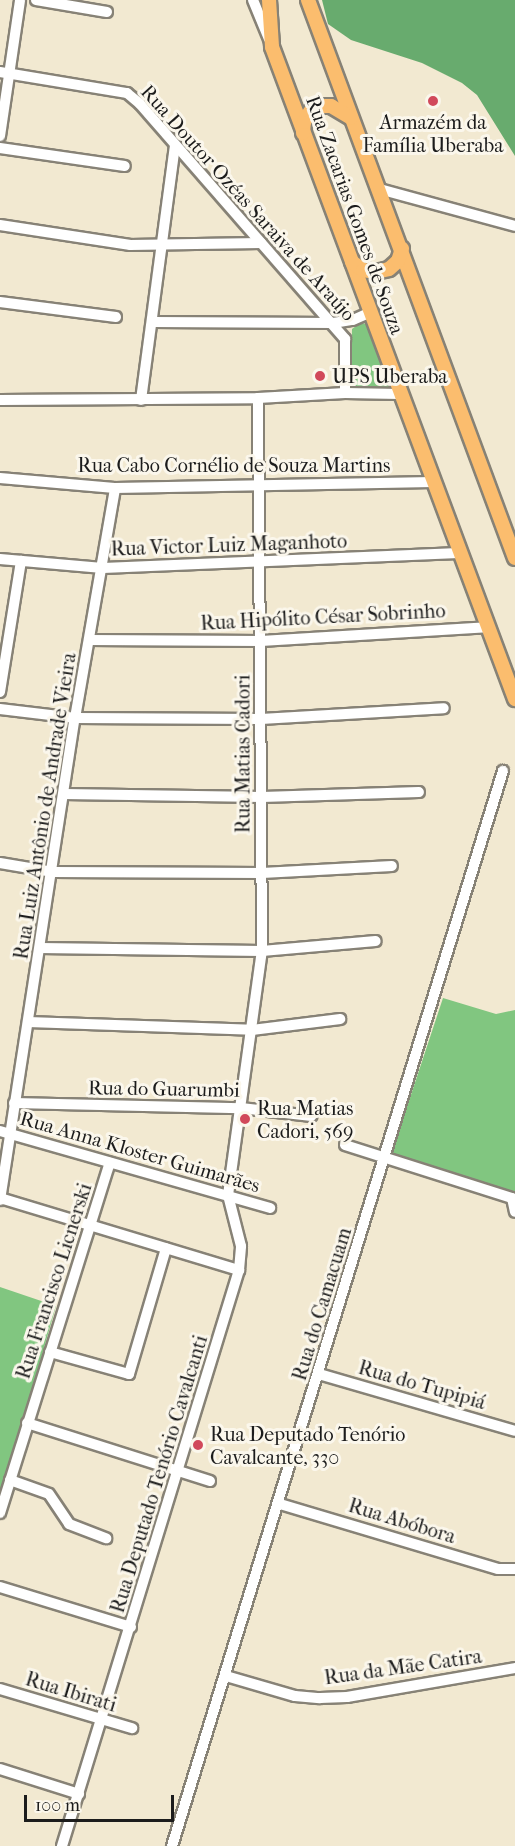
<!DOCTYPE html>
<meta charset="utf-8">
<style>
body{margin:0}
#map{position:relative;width:515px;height:1846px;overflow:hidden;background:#f2e9d1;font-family:"IM FELL French Canon",serif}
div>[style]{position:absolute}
.green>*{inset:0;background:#81c680}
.forest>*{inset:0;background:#68ab6e}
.roads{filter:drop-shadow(2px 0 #878276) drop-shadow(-2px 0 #878276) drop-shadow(0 2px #878276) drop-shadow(0 -2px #878276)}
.minor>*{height:10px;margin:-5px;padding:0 5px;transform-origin:5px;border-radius:5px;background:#fff}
.major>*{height:14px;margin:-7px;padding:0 7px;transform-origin:7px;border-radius:7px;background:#fbbd6e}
.dots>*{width:16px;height:16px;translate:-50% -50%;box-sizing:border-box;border:3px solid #fbf7ec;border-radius:50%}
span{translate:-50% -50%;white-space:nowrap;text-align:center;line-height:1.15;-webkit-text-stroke:6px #fbf7ec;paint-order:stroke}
.poi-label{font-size:20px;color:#1c1c1c}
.left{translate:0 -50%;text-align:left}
.street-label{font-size:20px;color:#1c1c1c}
.scale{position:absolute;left:24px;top:1795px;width:150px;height:27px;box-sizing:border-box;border:3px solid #1c1c1c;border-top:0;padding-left:8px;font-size:18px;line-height:21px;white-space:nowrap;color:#1c1c1c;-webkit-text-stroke:4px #fbf7ec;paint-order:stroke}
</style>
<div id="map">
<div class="green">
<i style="clip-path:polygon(360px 323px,368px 324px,391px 389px,351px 389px,352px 329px)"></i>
<i style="clip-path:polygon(443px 998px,496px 1014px,515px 1010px,515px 1193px,391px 1155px)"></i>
<i style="clip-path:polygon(0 1287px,56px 1306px,0 1502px)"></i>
</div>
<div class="forest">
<i style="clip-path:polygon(322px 0,515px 0,515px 156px,477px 95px,462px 83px,422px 63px,351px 40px,328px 24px)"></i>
</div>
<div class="roads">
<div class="minor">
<i style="left:36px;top:0;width:72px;rotate:9.6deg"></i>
<i style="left:253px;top:0;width:42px;rotate:67.7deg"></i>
<i style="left:0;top:72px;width:129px;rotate:9.4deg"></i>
<i style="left:127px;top:93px;width:17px;rotate:40deg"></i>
<i style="left:140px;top:104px;width:312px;rotate:48.9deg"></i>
<i style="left:345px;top:339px;width:54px;rotate:90deg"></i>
<i style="left:0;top:136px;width:137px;rotate:-81.6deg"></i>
<i style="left:0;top:148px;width:126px;rotate:8.2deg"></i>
<i style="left:379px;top:189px;width:141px;rotate:15.2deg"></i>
<i style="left:0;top:225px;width:132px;rotate:8.7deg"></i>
<i style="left:130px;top:245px;width:131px;rotate:-0.9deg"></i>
<i style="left:0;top:302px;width:117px;rotate:7.4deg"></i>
<i style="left:153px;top:322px;width:180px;rotate:0.3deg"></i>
<i style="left:333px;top:323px;width:20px;rotate:-9deg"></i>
<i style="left:353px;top:320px;width:20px;rotate:-24deg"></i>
<i style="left:0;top:400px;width:258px;rotate:-0.4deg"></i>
<i style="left:258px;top:398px;width:87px;rotate:-3.3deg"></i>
<i style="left:345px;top:393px;width:55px;rotate:1deg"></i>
<i style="left:141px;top:400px;width:256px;rotate:-82.4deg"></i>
<i style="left:0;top:478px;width:115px;rotate:5deg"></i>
<i style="left:115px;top:488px;width:318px;rotate:-1.1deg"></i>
<i style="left:0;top:559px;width:103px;rotate:5deg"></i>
<i style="left:103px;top:568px;width:356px;rotate:-2.4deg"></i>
<i style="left:89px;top:640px;width:172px;rotate:0.3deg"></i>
<i style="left:261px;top:641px;width:226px;rotate:-3.5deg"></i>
<i style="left:0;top:692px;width:133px;rotate:-80.9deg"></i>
<i style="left:0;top:709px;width:76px;rotate:6.8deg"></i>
<i style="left:75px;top:718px;width:186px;rotate:0.3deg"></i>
<i style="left:261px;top:719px;width:183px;rotate:-3.4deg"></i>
<i style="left:64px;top:794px;width:198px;rotate:0.9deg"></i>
<i style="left:262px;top:797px;width:157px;rotate:-1.8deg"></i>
<i style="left:0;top:863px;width:54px;rotate:9.6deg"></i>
<i style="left:53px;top:872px;width:209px;rotate:0.3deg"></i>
<i style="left:262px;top:873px;width:130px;rotate:-3.1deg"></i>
<i style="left:40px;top:948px;width:222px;rotate:0.8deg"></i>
<i style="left:262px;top:951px;width:114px;rotate:-5deg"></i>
<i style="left:28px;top:1022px;width:224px;rotate:2deg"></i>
<i style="left:252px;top:1030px;width:89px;rotate:-7.1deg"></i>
<i style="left:14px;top:1103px;width:227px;rotate:1.3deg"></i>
<i style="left:241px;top:1108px;width:71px;rotate:6.4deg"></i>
<i style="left:0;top:1131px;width:281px;rotate:15.9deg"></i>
<i style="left:345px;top:1145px;width:175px;rotate:17.6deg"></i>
<i style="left:512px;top:1198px;width:14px;rotate:78deg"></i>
<i style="left:0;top:1198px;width:250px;rotate:16.8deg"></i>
<i style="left:0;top:1200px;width:488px;rotate:-81.2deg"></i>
<i style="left:75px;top:718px;width:233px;rotate:-80.1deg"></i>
<i style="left:50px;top:1352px;width:82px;rotate:15.6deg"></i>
<i style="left:129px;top:1374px;width:131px;rotate:-73.6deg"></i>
<i style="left:319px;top:1374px;width:204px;rotate:16.2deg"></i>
<i style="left:27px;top:1423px;width:192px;rotate:17.6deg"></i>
<i style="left:10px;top:1480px;width:41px;rotate:19.7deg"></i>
<i style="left:49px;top:1494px;width:36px;rotate:56deg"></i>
<i style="left:69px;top:1524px;width:40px;rotate:21deg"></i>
<i style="left:280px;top:1504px;width:227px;rotate:16.6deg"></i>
<i style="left:498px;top:1569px;width:17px"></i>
<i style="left:0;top:1513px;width:367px;rotate:-72.6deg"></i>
<i style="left:0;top:1587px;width:137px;rotate:17deg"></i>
<i style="left:226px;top:1676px;width:72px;rotate:16.2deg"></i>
<i style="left:295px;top:1696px;width:25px;rotate:5deg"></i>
<i style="left:320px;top:1698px;width:27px;rotate:-2deg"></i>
<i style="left:347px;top:1697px;width:170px;rotate:-9.8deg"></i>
<i style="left:0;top:1689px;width:138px;rotate:16.5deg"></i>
<i style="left:0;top:1769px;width:83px;rotate:17.6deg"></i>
<i style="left:62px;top:1846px;width:603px;rotate:-72.92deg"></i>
<i style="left:239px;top:1270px;width:24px;rotate:-85deg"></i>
<i style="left:241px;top:1246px;width:53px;rotate:-104.3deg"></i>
<i style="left:228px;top:1195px;width:246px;rotate:-82.1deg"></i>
<i style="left:262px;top:951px;width:553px;rotate:-90.41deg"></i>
<i style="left:172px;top:1846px;width:1125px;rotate:-72.89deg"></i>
</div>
<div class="major">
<i style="left:269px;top:0;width:47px;rotate:86.3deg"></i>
<i style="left:272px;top:47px;width:696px;rotate:69.56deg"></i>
<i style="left:308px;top:0;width:595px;rotate:69.65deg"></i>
<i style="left:303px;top:133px;width:11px;rotate:-85deg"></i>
<i style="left:304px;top:122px;width:12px;rotate:-59deg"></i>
<i style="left:310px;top:112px;width:11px;rotate:-34deg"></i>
<i style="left:319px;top:106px;width:12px"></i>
<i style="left:331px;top:106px;width:23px;rotate:31deg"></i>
<i style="left:352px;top:262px;width:14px;rotate:36deg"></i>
<i style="left:363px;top:270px;width:13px;rotate:9deg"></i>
<i style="left:376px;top:272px;width:13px;rotate:-13deg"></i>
<i style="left:389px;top:269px;width:12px;rotate:-42deg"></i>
<i style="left:398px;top:261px;width:13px;rotate:-72deg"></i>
</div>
</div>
<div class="dots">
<i style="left:433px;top:101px;background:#d1495b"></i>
<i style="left:320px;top:376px;background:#d1495b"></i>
<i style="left:245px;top:1119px;background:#d1495b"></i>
<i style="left:198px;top:1445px;background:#d1495b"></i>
</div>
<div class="poi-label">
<span style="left:433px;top:134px">Armazém da<br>Família Uberaba</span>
<span class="left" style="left:332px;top:376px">UPS Uberaba</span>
<span class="left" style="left:257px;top:1120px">Rua Matias<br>Cadori, 569</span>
<span class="left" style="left:210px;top:1446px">Rua Deputado Tenório<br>Cavalcante, 330</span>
</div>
<div class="street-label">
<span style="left:248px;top:203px;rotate:48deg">Rua Doutor Ozéas Saraiva de Araújo</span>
<span style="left:355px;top:215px;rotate:70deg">Rua Zacarias Gomes de Souza</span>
<span style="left:234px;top:465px">Rua Cabo Cornélio de Souza Martins</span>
<span style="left:229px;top:545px;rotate:-2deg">Rua Victor Luiz Maganhoto</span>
<span style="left:323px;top:617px;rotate:-3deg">Rua Hipólito César Sobrinho</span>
<span style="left:243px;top:754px;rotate:-90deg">Rua Matias Cadori</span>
<span style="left:45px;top:806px;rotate:-81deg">Rua Luiz Antônio de Andrade Vieira</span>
<span style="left:164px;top:1089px;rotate:1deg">Rua do Guarumbi</span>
<span style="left:140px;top:1152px;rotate:16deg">Rua Anna Kloster Guimarães</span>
<span style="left:54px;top:1281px;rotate:-72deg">Rua Francisco Licnerski</span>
<span style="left:322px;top:1304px;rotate:-73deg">Rua do Camacuam</span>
<span style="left:422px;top:1385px;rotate:16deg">Rua do Tupipiá</span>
<span style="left:159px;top:1474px;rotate:-73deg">Rua Deputado Tenório Cavalcanti</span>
<span style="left:402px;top:1521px;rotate:17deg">Rua Abóbora</span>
<span style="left:403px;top:1667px;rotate:-8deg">Rua da Mãe Catira</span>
<span style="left:71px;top:1692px;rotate:17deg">Rua Ibirati</span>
</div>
<div class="scale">100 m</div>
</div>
